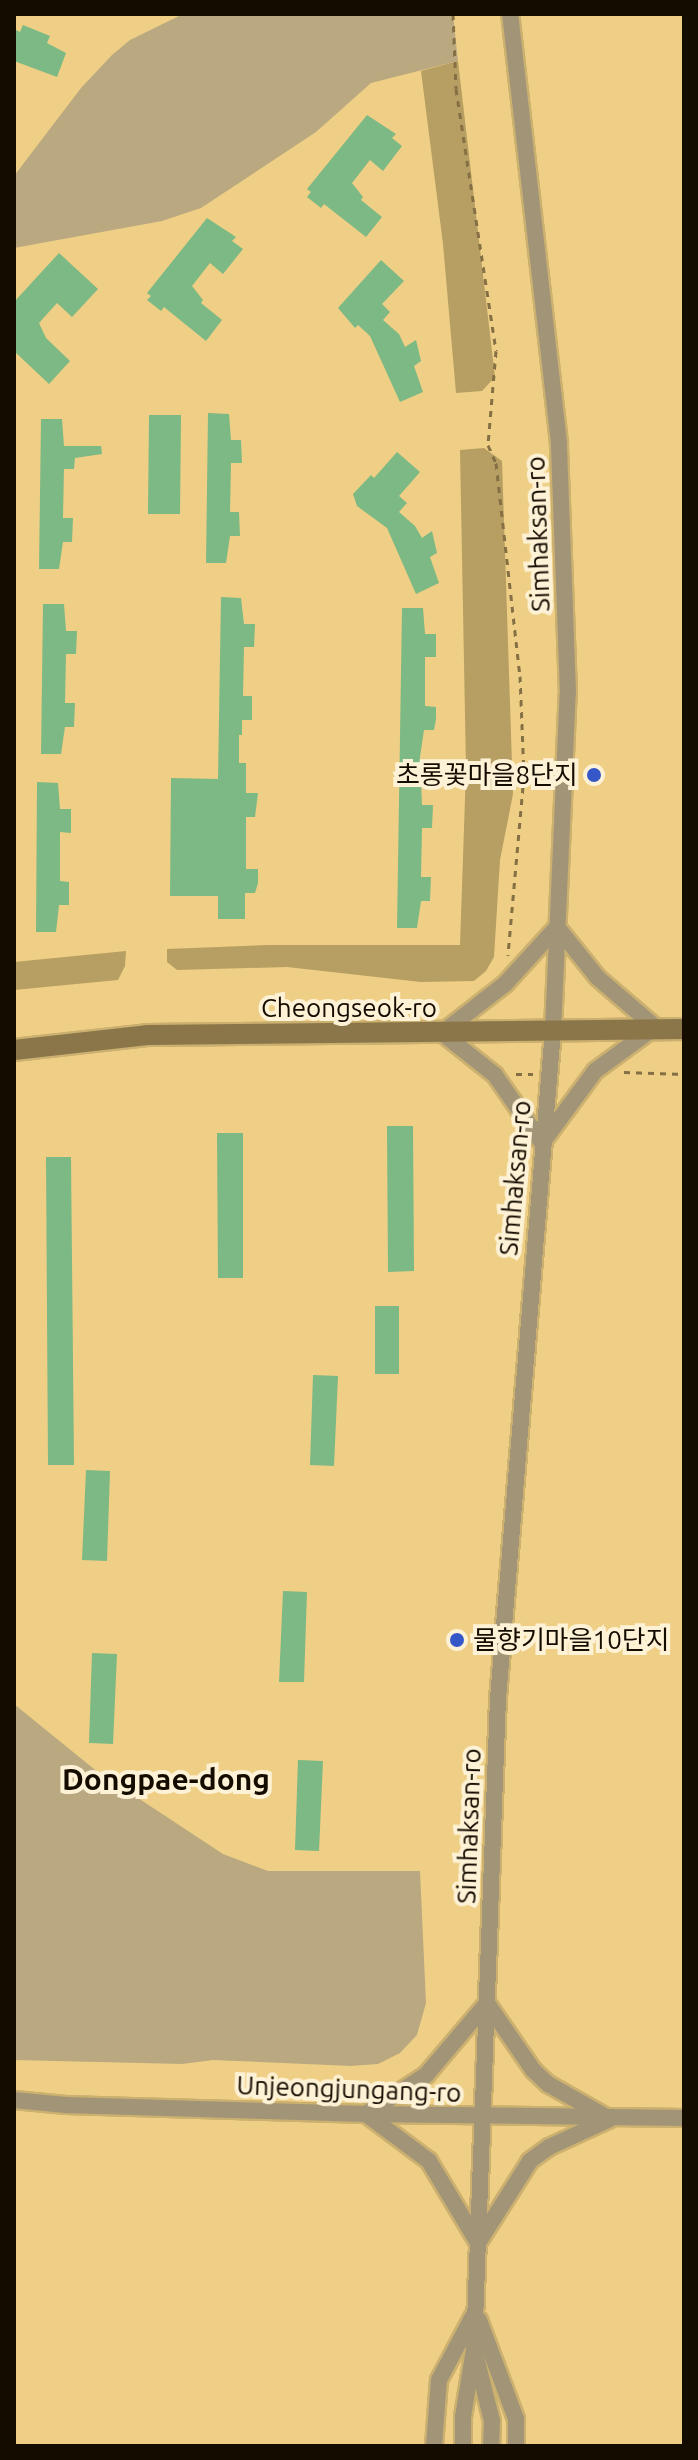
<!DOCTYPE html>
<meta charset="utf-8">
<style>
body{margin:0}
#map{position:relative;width:698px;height:2460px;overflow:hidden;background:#eecf85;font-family:Ubuntu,"Noto Sans KR",sans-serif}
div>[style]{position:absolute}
.green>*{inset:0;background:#baa880}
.forest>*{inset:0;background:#b79e62}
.building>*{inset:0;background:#7db984}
.path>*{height:3px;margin-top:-1.5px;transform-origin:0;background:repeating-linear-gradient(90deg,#847044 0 6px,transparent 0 12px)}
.roads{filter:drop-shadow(2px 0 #cbb070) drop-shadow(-2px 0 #cbb070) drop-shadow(0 2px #cbb070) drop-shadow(0 -2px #cbb070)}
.tertiary>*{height:16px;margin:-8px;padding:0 8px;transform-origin:8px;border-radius:8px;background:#a29577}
.secondary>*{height:20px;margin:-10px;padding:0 10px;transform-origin:10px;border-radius:10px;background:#8a7649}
.dots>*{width:22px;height:22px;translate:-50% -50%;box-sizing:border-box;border:4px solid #fef2d6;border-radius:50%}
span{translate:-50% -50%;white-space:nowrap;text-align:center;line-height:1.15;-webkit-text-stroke:8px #fef2d6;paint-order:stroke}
.street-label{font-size:26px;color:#150c00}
.poi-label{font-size:26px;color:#150c00}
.right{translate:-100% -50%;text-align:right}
.left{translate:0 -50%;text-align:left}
.quarter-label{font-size:30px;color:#150c00;font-weight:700}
.frame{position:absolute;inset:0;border:16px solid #150c00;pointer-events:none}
</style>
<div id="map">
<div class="green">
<i style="clip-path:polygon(183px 14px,453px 14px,458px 61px,371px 83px,316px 132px,201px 208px,162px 221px,14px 248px,14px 176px,81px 88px,112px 55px,130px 40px)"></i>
<i style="clip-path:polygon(14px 1704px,94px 1769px,223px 1854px,268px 1871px,420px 1871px,426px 2003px,417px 2035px,400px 2053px,378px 2064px,351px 2066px,213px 2060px,182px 2064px,14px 2060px)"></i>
</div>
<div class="forest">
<i style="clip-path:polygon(458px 61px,495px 377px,482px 391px,456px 393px,443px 244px,421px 71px)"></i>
<i style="clip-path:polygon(484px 448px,502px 461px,513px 794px,500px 860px,494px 957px,486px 971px,474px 981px,421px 982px,287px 967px,177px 970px,167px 962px,167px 949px,268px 945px,460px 945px,466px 769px,460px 450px)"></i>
<i style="clip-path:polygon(126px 951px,125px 966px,118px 980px,14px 990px,14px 962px)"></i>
</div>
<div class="building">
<i style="clip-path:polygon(23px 25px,50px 36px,47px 43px,66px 53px,57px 77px,14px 61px,14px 29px,20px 32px)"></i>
<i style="clip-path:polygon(367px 115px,396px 134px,392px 138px,402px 146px,383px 171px,370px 160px,352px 183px,363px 197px,361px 200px,382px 217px,366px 237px,324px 204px,321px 208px,307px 197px,311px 192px,307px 189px)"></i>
<i style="clip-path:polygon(207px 218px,236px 237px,232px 241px,243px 249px,223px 274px,210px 263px,192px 286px,203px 300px,201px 303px,222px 320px,206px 341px,164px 307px,161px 311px,147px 300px,151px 296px,147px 293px)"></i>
<i style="clip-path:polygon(59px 253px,98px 289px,72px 317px,57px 303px,39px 323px,46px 338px,70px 361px,49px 384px,14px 351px,14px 302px)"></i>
<i style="clip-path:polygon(381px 260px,404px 281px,382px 304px,390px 312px,383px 320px,399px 334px,405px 347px,416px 340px,421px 361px,414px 366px,423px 392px,400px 402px,370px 336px,358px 325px,355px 328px,338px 308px)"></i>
<i style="clip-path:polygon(208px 413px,229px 414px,231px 440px,241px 440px,242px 463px,231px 463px,230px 512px,239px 512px,240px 536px,230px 536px,226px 563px,206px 563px)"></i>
<i style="clip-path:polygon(149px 415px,181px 415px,180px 514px,148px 514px)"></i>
<i style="clip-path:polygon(41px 419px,62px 419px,64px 446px,101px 446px,102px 454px,75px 458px,74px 469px,64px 469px,63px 518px,73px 518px,72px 542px,63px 542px,59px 569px,39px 569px)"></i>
<i style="clip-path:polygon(397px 452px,420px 472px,399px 496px,407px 503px,399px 512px,415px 526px,422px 538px,432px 531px,437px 553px,430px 557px,439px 583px,416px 594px,387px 528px,357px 506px,353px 494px,371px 475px,374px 478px)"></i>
<i style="clip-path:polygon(221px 597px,241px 598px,244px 624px,255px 624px,254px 647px,244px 647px,243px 696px,252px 696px,252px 720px,242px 720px,242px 735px,239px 735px,239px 763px,246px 763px,246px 793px,258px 793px,255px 817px,246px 817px,246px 869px,258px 869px,258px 883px,255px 893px,245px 893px,245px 919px,218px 919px,218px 896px,170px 896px,171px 778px,218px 779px)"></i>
<i style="clip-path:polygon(43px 604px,64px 604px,66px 631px,77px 631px,76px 654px,66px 654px,65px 703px,75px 703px,74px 727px,65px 727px,61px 754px,41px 754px)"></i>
<i style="clip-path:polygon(402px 608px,423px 608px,425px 634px,436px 634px,436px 657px,425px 657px,425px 706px,436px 707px,436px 719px,434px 730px,424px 730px,420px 757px,422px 805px,433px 805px,432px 828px,422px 828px,421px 877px,431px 877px,430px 901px,421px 901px,417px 928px,397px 928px)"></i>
<i style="clip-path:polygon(37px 782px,58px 783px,60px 809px,71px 809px,71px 833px,60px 832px,60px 881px,69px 882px,69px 905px,59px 905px,56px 932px,36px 932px)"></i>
<i style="clip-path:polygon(387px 1126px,413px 1126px,414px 1271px,388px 1272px)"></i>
<i style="clip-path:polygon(217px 1133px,243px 1133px,243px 1278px,218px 1278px)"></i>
<i style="clip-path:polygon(46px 1157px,71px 1157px,74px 1465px,48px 1465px)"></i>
<i style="clip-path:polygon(375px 1306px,399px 1306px,399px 1374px,375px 1374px)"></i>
<i style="clip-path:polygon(313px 1375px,338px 1376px,334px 1466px,310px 1465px)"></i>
<i style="clip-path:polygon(86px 1470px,110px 1471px,107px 1561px,82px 1560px)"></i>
<i style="clip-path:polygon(283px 1591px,307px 1592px,304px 1682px,279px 1682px)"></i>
<i style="clip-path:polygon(92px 1653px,117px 1654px,113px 1744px,89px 1743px)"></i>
<i style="clip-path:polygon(298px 1760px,323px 1761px,319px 1851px,295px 1850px)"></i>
</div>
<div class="path">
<i style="left:453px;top:14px;width:75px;rotate:87.7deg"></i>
<i style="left:456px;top:89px;width:265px;rotate:81.3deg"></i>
<i style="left:496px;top:351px;width:94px;rotate:94.9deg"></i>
<i style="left:488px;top:445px;width:20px;rotate:66deg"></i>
<i style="left:496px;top:463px;width:214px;rotate:83.6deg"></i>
<i style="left:520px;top:676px;width:99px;rotate:87.7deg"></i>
<i style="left:524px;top:775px;width:181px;rotate:95.1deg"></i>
<i style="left:624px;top:1072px;width:60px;rotate:1.9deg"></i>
<i style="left:516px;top:1074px;width:17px"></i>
</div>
<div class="roads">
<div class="tertiary">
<i style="left:557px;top:927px;width:65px;rotate:51.2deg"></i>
<i style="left:598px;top:978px;width:75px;rotate:40.7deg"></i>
<i style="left:655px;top:1027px;width:74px;rotate:143.7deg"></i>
<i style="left:595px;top:1071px;width:89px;rotate:126.4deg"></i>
<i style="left:542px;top:1143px;width:83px;rotate:-124.7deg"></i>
<i style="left:495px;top:1075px;width:68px;rotate:-141.6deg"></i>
<i style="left:442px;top:1033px;width:80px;rotate:-37.9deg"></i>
<i style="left:505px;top:984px;width:77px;rotate:-47.6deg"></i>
<i style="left:487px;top:2003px;width:81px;rotate:55.5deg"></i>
<i style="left:533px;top:2070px;width:21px;rotate:43deg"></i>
<i style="left:548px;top:2084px;width:71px;rotate:29.4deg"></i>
<i style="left:610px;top:2119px;width:67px;rotate:155.3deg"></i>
<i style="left:549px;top:2147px;width:24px;rotate:144deg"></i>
<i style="left:530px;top:2161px;width:97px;rotate:122.4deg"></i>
<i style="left:478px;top:2243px;width:96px;rotate:-120.9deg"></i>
<i style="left:429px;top:2161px;width:79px;rotate:-143.3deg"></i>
<i style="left:366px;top:2114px;width:72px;rotate:-33deg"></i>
<i style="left:426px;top:2075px;width:94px;rotate:-49.7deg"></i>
<i style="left:14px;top:2100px;width:52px;rotate:5.5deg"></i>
<i style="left:66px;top:2105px;width:300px;rotate:1.7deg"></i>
<i style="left:366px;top:2114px;width:318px;rotate:0.7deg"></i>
<i style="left:479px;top:2320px;width:106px;rotate:69.5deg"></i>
<i style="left:516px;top:2419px;width:27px;rotate:90deg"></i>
<i style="left:474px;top:2349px;width:650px;rotate:-87.89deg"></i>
<i style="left:498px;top:1699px;width:671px;rotate:-85.3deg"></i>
<i style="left:553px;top:1030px;width:337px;rotate:-87.5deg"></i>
<i style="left:568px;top:693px;width:250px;rotate:-92.1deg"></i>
<i style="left:559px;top:443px;width:432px;rotate:-96.5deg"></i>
<i style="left:434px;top:2446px;width:66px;rotate:-85.7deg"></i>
<i style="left:439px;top:2380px;width:72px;rotate:-62deg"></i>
<i style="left:463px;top:2446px;width:29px;rotate:-90deg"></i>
<i style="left:463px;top:2417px;width:69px;rotate:-80.8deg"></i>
<i style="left:474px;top:2349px;width:74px;rotate:76deg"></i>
<i style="left:492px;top:2421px;width:25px;rotate:92deg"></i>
</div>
<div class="secondary">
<i style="left:14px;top:1050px;width:134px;rotate:-6.4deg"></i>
<i style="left:147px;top:1035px;width:537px;rotate:-0.64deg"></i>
</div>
</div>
<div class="dots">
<i style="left:594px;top:775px;background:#3657c8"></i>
<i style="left:457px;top:1640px;background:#3657c8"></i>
</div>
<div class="street-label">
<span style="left:538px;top:534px;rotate:-92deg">Simhaksan-ro</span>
<span style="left:349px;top:1008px">Cheongseok-ro</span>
<span style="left:515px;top:1178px;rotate:-85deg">Simhaksan-ro</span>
<span style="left:469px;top:1826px;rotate:-88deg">Simhaksan-ro</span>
<span style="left:349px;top:2089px;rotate:2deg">Unjeongjungang-ro</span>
</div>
<div class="poi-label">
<span class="right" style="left:578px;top:775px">초롱꽃마을8단지</span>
<span class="left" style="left:473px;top:1640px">물향기마을10단지</span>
</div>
<div class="quarter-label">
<span style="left:166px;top:1779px">Dongpae-dong</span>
</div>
<div class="frame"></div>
</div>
